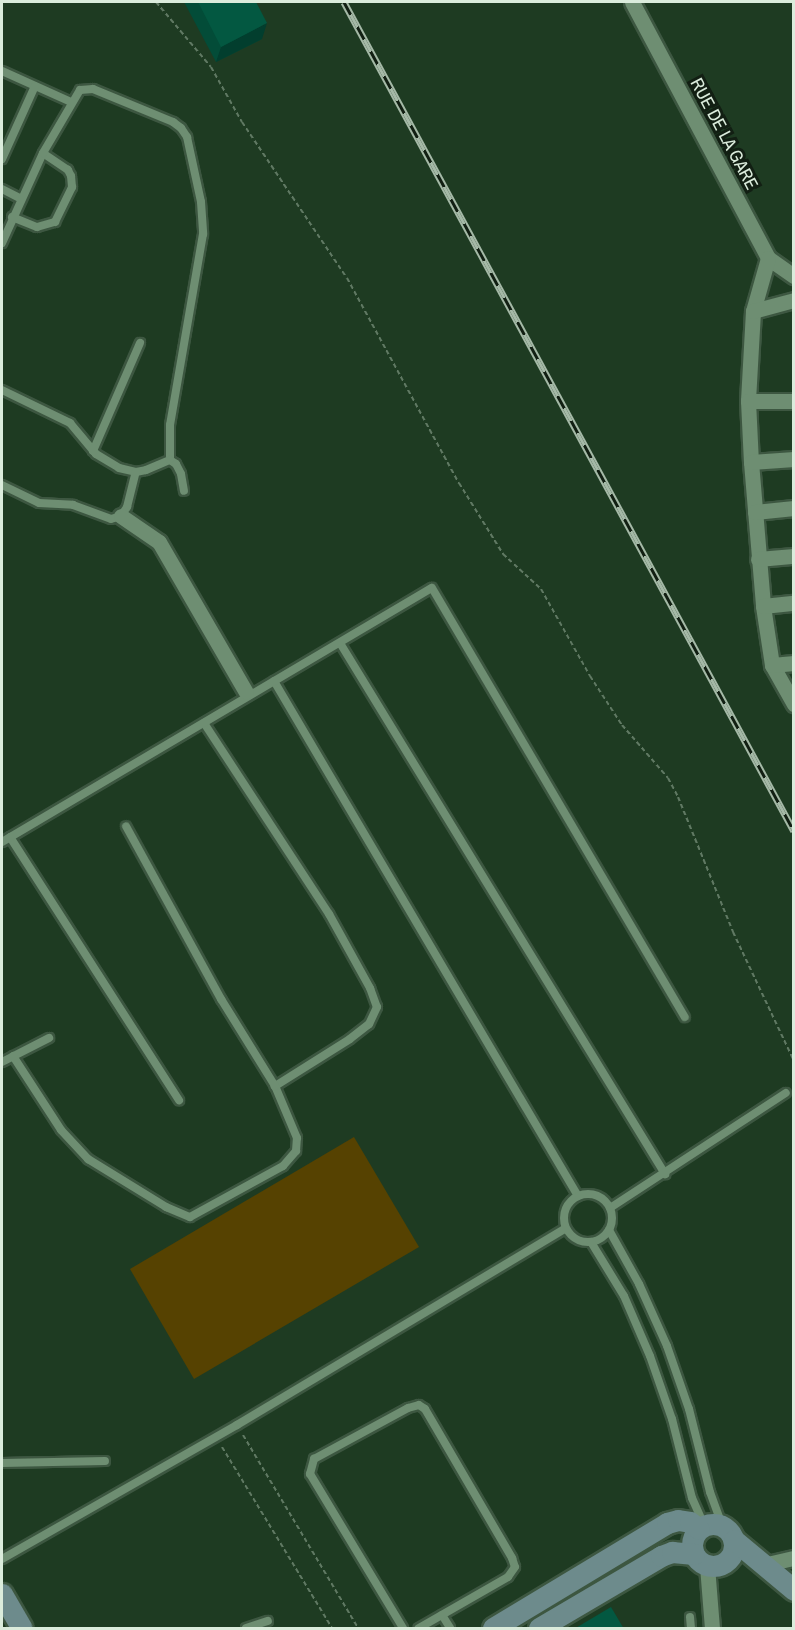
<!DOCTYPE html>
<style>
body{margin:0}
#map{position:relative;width:795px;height:1630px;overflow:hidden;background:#1e3b22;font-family:"Archivo Narrow",sans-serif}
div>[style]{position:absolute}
.green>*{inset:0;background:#564201}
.path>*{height:2px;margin-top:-1px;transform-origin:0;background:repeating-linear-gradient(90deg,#607963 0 4.5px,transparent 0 7.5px)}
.roads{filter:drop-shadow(2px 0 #3d5741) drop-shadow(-2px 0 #3d5741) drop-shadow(0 2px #3d5741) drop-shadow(0 -2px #3d5741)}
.lane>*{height:8px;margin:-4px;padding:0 4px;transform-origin:4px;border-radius:4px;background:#6e8e72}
.lane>.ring{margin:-4px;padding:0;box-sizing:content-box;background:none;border:8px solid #6e8e72;border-radius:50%}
.street>*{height:15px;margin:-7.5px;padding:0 7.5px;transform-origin:7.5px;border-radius:7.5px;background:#6e8e72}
.secondary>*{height:21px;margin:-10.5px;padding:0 10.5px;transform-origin:10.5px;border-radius:10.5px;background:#6d8b8c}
.secondary>.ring{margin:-10.5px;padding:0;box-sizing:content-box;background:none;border:21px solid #6d8b8c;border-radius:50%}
.rail>*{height:7px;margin-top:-3.5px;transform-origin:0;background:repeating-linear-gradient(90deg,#121f13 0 14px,#a5b9a7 0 28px);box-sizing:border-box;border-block:2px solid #a5b9a7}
.wall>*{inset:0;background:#034c38}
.shaded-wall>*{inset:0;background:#023e2e}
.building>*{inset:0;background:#035841}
span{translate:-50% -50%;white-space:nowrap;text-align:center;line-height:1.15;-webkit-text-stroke:6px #121f13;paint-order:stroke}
.street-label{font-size:18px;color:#dbecdc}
.frame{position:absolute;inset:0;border:3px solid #dbecdc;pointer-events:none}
</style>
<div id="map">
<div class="green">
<i style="clip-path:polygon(354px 1137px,419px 1247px,194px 1379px,130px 1269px)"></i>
</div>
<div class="path">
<i style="left:156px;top:2px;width:85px;rotate:49.8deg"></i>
<i style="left:211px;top:67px;width:63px;rotate:60.6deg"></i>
<i style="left:242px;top:122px;width:188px;rotate:56.1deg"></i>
<i style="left:347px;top:278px;width:234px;rotate:61.4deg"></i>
<i style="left:459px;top:483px;width:84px;rotate:58.2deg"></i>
<i style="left:503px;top:554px;width:52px;rotate:42.6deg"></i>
<i style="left:541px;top:589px;width:100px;rotate:60.6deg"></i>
<i style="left:590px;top:676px;width:59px;rotate:56.9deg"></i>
<i style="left:622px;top:725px;width:70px;rotate:49deg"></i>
<i style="left:668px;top:778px;width:21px;rotate:62deg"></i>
<i style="left:678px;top:797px;width:146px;rotate:67.8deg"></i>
<i style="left:733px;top:932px;width:143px;rotate:64.7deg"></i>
<i style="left:243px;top:1435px;width:225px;rotate:59.2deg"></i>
<i style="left:222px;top:1447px;width:212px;rotate:58.7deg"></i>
</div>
<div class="roads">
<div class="lane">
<i style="left:2px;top:71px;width:76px;rotate:24.2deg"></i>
<i style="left:2px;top:159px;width:80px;rotate:-65.7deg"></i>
<i style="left:2px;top:189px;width:20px;rotate:27deg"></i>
<i style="left:12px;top:217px;width:27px;rotate:22deg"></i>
<i style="left:37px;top:227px;width:19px;rotate:-16deg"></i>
<i style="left:55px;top:222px;width:39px;rotate:-64deg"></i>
<i style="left:72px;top:187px;width:11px;rotate:-95deg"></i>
<i style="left:71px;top:176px;width:7px;rotate:-117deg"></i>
<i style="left:68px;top:170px;width:30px;rotate:-146deg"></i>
<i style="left:2px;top:243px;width:99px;rotate:-65.5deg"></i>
<i style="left:43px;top:153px;width:73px;rotate:-59.6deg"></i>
<i style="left:80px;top:90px;width:13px;rotate:-4deg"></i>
<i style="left:93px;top:89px;width:87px;rotate:22.4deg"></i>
<i style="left:173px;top:122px;width:10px;rotate:37deg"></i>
<i style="left:181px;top:128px;width:11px;rotate:56deg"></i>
<i style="left:187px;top:137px;width:66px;rotate:77.8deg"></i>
<i style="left:201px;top:202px;width:32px;rotate:86deg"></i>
<i style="left:203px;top:234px;width:194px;rotate:99.8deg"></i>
<i style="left:170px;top:425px;width:35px;rotate:90deg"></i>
<i style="left:2px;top:390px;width:76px;rotate:25.9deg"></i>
<i style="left:70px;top:423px;width:40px;rotate:50deg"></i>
<i style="left:96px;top:454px;width:27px;rotate:31deg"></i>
<i style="left:119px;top:468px;width:17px;rotate:13deg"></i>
<i style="left:136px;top:472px;width:10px;rotate:-11deg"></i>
<i style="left:146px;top:470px;width:26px;rotate:-23deg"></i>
<i style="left:93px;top:451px;width:118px;rotate:-66.5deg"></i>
<i style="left:170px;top:460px;width:7px;rotate:34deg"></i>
<i style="left:176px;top:464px;width:11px;rotate:63deg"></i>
<i style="left:181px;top:474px;width:17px;rotate:80deg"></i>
<i style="left:2px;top:485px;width:41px;rotate:25.9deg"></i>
<i style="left:39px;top:503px;width:34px;rotate:3deg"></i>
<i style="left:73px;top:505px;width:40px;rotate:20.2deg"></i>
<i style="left:111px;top:519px;width:10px;rotate:-17deg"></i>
<i style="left:121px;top:516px;width:11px;rotate:-56deg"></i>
<i style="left:127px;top:507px;width:36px;rotate:-76deg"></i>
<i style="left:340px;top:643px;width:623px;rotate:58.53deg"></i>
<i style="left:274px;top:681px;width:598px;rotate:59.45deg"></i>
<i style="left:204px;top:723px;width:228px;rotate:56.8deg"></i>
<i style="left:329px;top:914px;width:85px;rotate:61deg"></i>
<i style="left:370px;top:988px;width:20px;rotate:70deg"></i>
<i style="left:377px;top:1007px;width:19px;rotate:115deg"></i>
<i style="left:369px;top:1024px;width:24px;rotate:142deg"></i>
<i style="left:350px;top:1039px;width:89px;rotate:147.9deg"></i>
<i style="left:10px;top:837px;width:313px;rotate:57.3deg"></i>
<i style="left:2px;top:842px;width:499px;rotate:-30.6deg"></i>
<i style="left:432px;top:588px;width:498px;rotate:59.5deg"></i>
<i style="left:13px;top:1056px;width:88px;rotate:57deg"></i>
<i style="left:61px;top:1130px;width:40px;rotate:47deg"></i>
<i style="left:88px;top:1159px;width:92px;rotate:31.6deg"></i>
<i style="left:166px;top:1207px;width:26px;rotate:23deg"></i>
<i style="left:190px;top:1217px;width:106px;rotate:-28.7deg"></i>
<i style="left:283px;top:1166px;width:20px;rotate:-49deg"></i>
<i style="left:296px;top:1151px;width:13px;rotate:-86deg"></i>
<i style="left:297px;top:1138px;width:56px;rotate:-112.9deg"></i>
<i style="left:275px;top:1086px;width:102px;rotate:-121.8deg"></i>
<i style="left:221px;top:999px;width:197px;rotate:-118.8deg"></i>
<i style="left:2px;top:1062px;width:53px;rotate:-27.1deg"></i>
<i class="ring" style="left:564px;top:1194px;width:40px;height:40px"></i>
<i style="left:610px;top:1208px;width:210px;rotate:-33.2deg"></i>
<i style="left:609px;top:1230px;width:62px;rotate:60.9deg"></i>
<i style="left:639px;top:1284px;width:68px;rotate:65.7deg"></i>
<i style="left:667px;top:1346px;width:67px;rotate:70.8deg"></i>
<i style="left:689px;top:1409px;width:86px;rotate:75.8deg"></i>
<i style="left:710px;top:1492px;width:35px;rotate:70deg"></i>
<i style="left:591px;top:1242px;width:63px;rotate:58.6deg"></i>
<i style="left:624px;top:1296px;width:65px;rotate:66.6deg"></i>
<i style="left:650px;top:1356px;width:67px;rotate:70.8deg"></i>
<i style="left:672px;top:1419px;width:81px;rotate:75.8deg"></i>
<i style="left:692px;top:1498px;width:27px;rotate:66deg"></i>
<i style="left:2px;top:1463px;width:103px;rotate:-1.1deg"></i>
<i style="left:2px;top:1559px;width:271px;rotate:-29.7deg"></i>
<i style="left:237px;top:1425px;width:383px;rotate:-30.9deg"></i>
<i style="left:442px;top:1615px;width:15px;rotate:58deg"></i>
<i style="left:690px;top:1617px;width:11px;rotate:85deg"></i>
<i style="left:246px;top:1628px;width:23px;rotate:-18deg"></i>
<i style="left:403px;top:1628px;width:180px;rotate:-121.1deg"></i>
<i style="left:310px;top:1474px;width:16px;rotate:-75deg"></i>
<i style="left:314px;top:1459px;width:107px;rotate:-28.5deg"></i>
<i style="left:408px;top:1408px;width:11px;rotate:-15deg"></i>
<i style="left:419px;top:1405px;width:7px;rotate:34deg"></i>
<i style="left:425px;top:1409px;width:173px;rotate:59.7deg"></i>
<i style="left:512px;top:1558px;width:9px;rotate:72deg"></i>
<i style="left:515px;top:1567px;width:12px;rotate:125deg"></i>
<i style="left:508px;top:1577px;width:103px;rotate:150.2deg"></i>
</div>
<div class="street">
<i style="left:632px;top:2px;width:290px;rotate:62deg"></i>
<i style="left:768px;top:258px;width:32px;rotate:35deg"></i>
<i style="left:768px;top:258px;width:55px;rotate:105.8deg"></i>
<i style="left:753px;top:311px;width:90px;rotate:93.2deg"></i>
<i style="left:748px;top:401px;width:61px;rotate:87.2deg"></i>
<i style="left:751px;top:462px;width:144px;rotate:85.2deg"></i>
<i style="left:763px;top:606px;width:60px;rotate:81.3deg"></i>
<i style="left:772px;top:665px;width:45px;rotate:60.6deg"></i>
<i style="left:753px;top:311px;width:42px;rotate:-15deg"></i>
<i style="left:748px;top:401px;width:46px"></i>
<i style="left:751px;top:462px;width:43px;rotate:-4deg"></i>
<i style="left:755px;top:512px;width:39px;rotate:-6deg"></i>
<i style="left:121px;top:516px;width:46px;rotate:34.4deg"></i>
<i style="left:159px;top:542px;width:173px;rotate:59.9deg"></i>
<i style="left:758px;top:559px;width:36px;rotate:-5deg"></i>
<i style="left:763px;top:606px;width:31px;rotate:-6deg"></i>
<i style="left:772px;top:665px;width:22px;rotate:-5deg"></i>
<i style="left:763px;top:1565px;width:32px;rotate:-13deg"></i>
<i style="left:707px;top:1566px;width:62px;rotate:85.4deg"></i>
</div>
<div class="secondary">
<i class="ring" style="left:692px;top:1524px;width:21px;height:21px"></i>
<i style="left:734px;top:1540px;width:78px;rotate:39.8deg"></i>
<i style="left:2px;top:1594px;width:39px;rotate:60deg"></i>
<i style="left:493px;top:1628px;width:203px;rotate:-31.1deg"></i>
<i style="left:667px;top:1523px;width:11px;rotate:-15deg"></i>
<i style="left:678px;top:1520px;width:12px;rotate:9deg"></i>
<i style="left:690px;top:1522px;width:11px;rotate:38deg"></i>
<i style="left:539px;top:1628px;width:142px;rotate:-30.5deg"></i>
<i style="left:661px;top:1556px;width:12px;rotate:-20deg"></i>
<i style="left:672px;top:1552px;width:22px;rotate:5deg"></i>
</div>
</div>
<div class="rail">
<i style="left:344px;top:2px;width:943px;rotate:61.51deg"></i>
</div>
<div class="wall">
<i style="clip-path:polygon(184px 2px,256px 2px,262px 39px,216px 62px)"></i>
</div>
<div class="shaded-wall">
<i style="clip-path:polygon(267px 23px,262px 39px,216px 62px,221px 47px)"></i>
</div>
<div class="building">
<i style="clip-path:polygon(198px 2px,256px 2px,267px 23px,221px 47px)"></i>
<i style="clip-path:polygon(611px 1607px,624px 1629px,574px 1629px)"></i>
</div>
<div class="street-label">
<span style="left:724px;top:134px;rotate:62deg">RUE DE LA GARE</span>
</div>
<div class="frame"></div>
</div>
